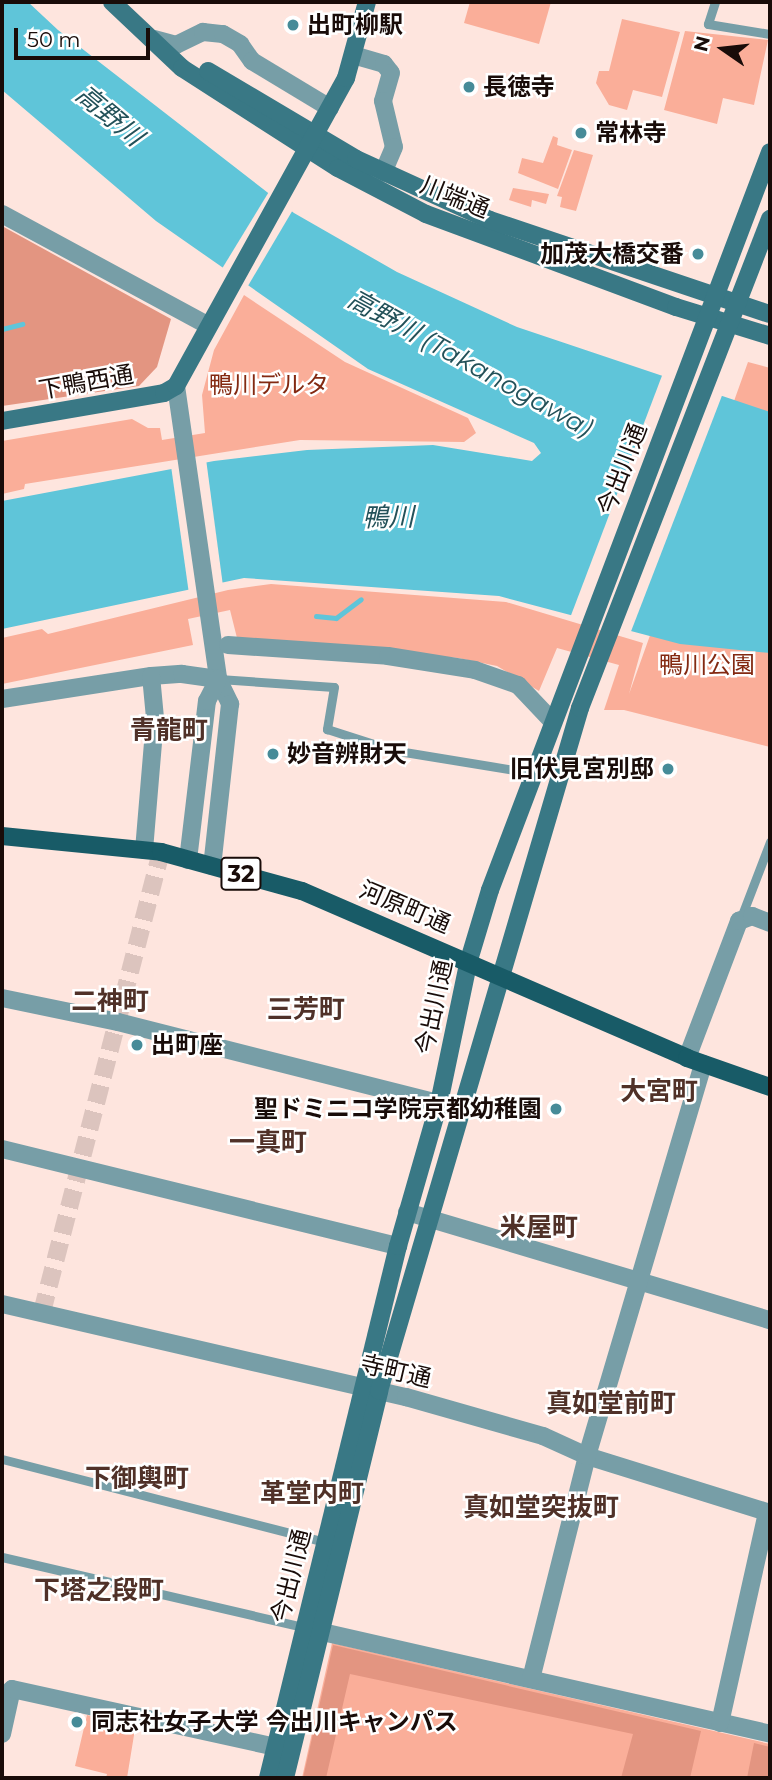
<!DOCTYPE html>
<meta charset="utf-8">
<style>
body{margin:0}
#map{position:relative;width:772px;height:1780px;overflow:hidden;background:#fee5de;font-family:Montserrat,"Noto Sans JP",sans-serif}
div>[style]{position:absolute}
.green>*{inset:0;background:#faae99}
.forest>*{inset:0;background:#e39581}
.water>*{inset:0;background:#5fc5d9}
.pier>*{inset:0;background:#fee5de}
.stream>*{height:5px;margin:-2.5px;padding:0 2.5px;transform-origin:2.5px;border-radius:2.5px;background:#5fc5d9}
.street-tunnel>*{height:18px;margin-top:-9px;transform-origin:0;background:repeating-linear-gradient(90deg,#dcc4be 0 18px,transparent 0 27px)}
.lane>*{height:9px;margin:-4.5px;padding:0 4.5px;transform-origin:4.5px;border-radius:4.5px;background:#779ea7}
.street>*{height:18px;margin:-9px;padding:0 9px;transform-origin:9px;border-radius:9px;background:#779ea7}
.secondary>*{height:18px;margin:-9px;padding:0 9px;transform-origin:9px;border-radius:9px;background:#397885}
.primary>*{height:18px;margin:-9px;padding:0 9px;transform-origin:9px;border-radius:9px;background:#185b67}
.dots>*{width:19px;height:19px;translate:-50% -50%;box-sizing:border-box;border:4px solid #fff;border-radius:50%}
span{translate:-50% -50%;white-space:nowrap;text-align:center;line-height:1.15;-webkit-text-stroke:5px #fff;paint-order:stroke}
.shield-label span{padding:2px 5px;background:#fff;border:2px solid;border-radius:5px;-webkit-text-stroke-width:0}
.shield-label{font-size:23px;color:#190c09;font-weight:700}
.poi-label{font-size:24px;color:#190c09;font-weight:700}
.left{translate:0 -50%;text-align:left}
.right{translate:-100% -50%;text-align:right}
.street-label{font-size:24px;color:#190c09}
.park-label{font-size:24px;color:#832911}
.water-label{font-size:26px;color:#235159;font-style:italic}
.neighbourhood-label{font-size:26px;color:#503128;font-weight:700}
.frame{position:absolute;inset:0;border:4px solid #190c09;pointer-events:none}
.north{position:absolute;left:688px;top:14px;width:70px;height:70px;-webkit-text-stroke:5px #fff;paint-order:stroke;rotate:284deg;font-size:19px;font-weight:700;line-height:28px;text-align:center;color:#190c09}
.north::after{content:'';display:block;margin:auto;width:24px;height:32px;background:#190c09;clip-path:polygon(50% 0,100% 100%,50% 72%,0 100%)}
.scale{position:absolute;left:14px;top:28px;width:136px;height:32px;box-sizing:border-box;border:4px solid #190c09;border-top:0;padding-left:9px;font-size:21px;line-height:24px;white-space:nowrap;color:#190c09;-webkit-text-stroke:5px #fff;paint-order:stroke}
</style>
<div id="map">
<div class="green">
<i style="clip-path:polygon(470px 2px,551px 2px,539px 44px,464px 23px)"></i>
<i style="clip-path:polygon(622px 19px,680px 32px,662px 97px,633px 90px,627px 110px,609px 105px,596px 83px,599px 71px,609px 71px)"></i>
<i style="clip-path:polygon(685px 31px,768px 40px,754px 105px,723px 98px,717px 124px,664px 110px)"></i>
<i style="clip-path:polygon(553px 136px,558px 138px,557px 145px,572px 150px,558px 189px,518px 173px,522px 158px,543px 163px)"></i>
<i style="clip-path:polygon(574px 150px,593px 155px,576px 211px,560px 207px,562px 197px,557px 196px)"></i>
<i style="clip-path:polygon(513px 188px,549px 194px,546px 204px,532px 200px,531px 207px,509px 200px)"></i>
<i style="clip-path:polygon(244px 295px,345px 362px,468px 418px,476px 433px,464px 442px,300px 440px,25px 484px,24px 489px,2px 494px,2px 441px,132px 419px,148px 428px,160px 428px,162px 440px,205px 433px,202px 395px,214px 350px)"></i>
<i style="clip-path:polygon(748px 362px,770px 368px,770px 747px,624px 710px,604px 710px,619px 665px,557px 648px,539px 691px,497px 666px,458px 658px,237px 638px,230px 610px,188px 619px,193px 645px,2px 684px,2px 638px,42px 629px,48px 634px,228px 590px,271px 584px,506px 602px,643px 643px,629px 694px)"></i>
<i style="clip-path:polygon(332px 1643px,770px 1744px,770px 1778px,302px 1778px)"></i>
<i style="clip-path:polygon(87px 1715px,135px 1729px,127px 1778px,106px 1778px,107px 1774px,75px 1766px)"></i>
</div>
<div class="forest">
<i style="clip-path:polygon(2px 226px,171px 319px,157px 367px,139px 386px,2px 406px)"></i>
<i style="clip-path:polygon(333px 1645px,701px 1731px,690px 1778px,621px 1778px,633px 1734px,350px 1674px,326px 1778px,303px 1778px)"></i>
<i style="clip-path:polygon(754px 1743px,770px 1747px,770px 1778px,747px 1778px)"></i>
</div>
<div class="water">
<i style="clip-path:polygon(2px 2px,28px 2px,58px 30px,294px 213px,397px 272px,517px 327px,770px 412px,770px 653px,680px 644px,499px 596px,244px 578px,2px 629px,2px 501px,214px 461px,307px 450px,433px 445px,532px 461px,541px 453px,534px 443px,368px 369px,156px 221px,2px 90px)"></i>
</div>
<div class="pier">
<i style="clip-path:polygon(270px 190px,294px 208px,245px 291px,220px 272px)"></i>
<i style="clip-path:polygon(663px 373px,723px 393px,630px 634px,570px 618px)"></i>
<i style="clip-path:polygon(206px 459px,223px 586px,189px 594px,171px 466px)"></i>
</div>
<div class="stream">
<i style="left:2px;top:329px;width:21px;rotate:-14deg"></i>
<i style="left:316px;top:616px;width:20px;rotate:6deg"></i>
<i style="left:336px;top:618px;width:31px;rotate:-37deg"></i>
</div>
<div class="street-tunnel">
<i style="left:42px;top:1312px;width:475px;rotate:-75.5deg"></i>
</div>
<div class="lane">
<i style="left:715px;top:2px;width:23px;rotate:108deg"></i>
<i style="left:708px;top:24px;width:63px;rotate:9.2deg"></i>
<i style="left:219px;top:679px;width:115px;rotate:4deg"></i>
<i style="left:334px;top:687px;width:43px;rotate:99.5deg"></i>
<i style="left:327px;top:729px;width:68px;rotate:17.9deg"></i>
<i style="left:392px;top:750px;width:143px;rotate:9.3deg"></i>
<i style="left:740px;top:920px;width:84px;rotate:-69deg"></i>
<i style="left:2px;top:1459px;width:337px;rotate:14.4deg"></i>
<i style="left:2px;top:1557px;width:312px;rotate:13.1deg"></i>
</div>
<div class="street">
<i style="left:154px;top:39px;width:23px;rotate:15deg"></i>
<i style="left:176px;top:45px;width:30px;rotate:-26deg"></i>
<i style="left:203px;top:32px;width:20px;rotate:6deg"></i>
<i style="left:223px;top:34px;width:20px;rotate:30deg"></i>
<i style="left:240px;top:44px;width:21px;rotate:55deg"></i>
<i style="left:252px;top:61px;width:91px;rotate:31.1deg"></i>
<i style="left:353px;top:55px;width:32px;rotate:16deg"></i>
<i style="left:384px;top:64px;width:11px;rotate:52deg"></i>
<i style="left:391px;top:73px;width:29px;rotate:106deg"></i>
<i style="left:383px;top:101px;width:47px;rotate:76.6deg"></i>
<i style="left:394px;top:147px;width:28px;rotate:113deg"></i>
<i style="left:2px;top:214px;width:233px;rotate:28.4deg"></i>
<i style="left:176px;top:386px;width:296px;rotate:81.8deg"></i>
<i style="left:218px;top:679px;width:28px;rotate:64deg"></i>
<i style="left:230px;top:704px;width:163px;rotate:96.3deg"></i>
<i style="left:228px;top:645px;width:160px;rotate:3.9deg"></i>
<i style="left:388px;top:656px;width:88px;rotate:9.1deg"></i>
<i style="left:475px;top:670px;width:46px;rotate:19.2deg"></i>
<i style="left:518px;top:685px;width:51px;rotate:46.6deg"></i>
<i style="left:2px;top:699px;width:151px;rotate:-8.8deg"></i>
<i style="left:151px;top:676px;width:31px;rotate:-4deg"></i>
<i style="left:182px;top:674px;width:36px;rotate:8deg"></i>
<i style="left:144px;top:850px;width:132px;rotate:-85.2deg"></i>
<i style="left:155px;top:718px;width:42px;rotate:-95.4deg"></i>
<i style="left:188px;top:860px;width:160px;rotate:-83.2deg"></i>
<i style="left:207px;top:701px;width:25px;rotate:-63deg"></i>
<i style="left:2px;top:998px;width:118px;rotate:11.7deg"></i>
<i style="left:118px;top:1022px;width:331px;rotate:14.2deg"></i>
<i style="left:687px;top:1058px;width:147px;rotate:-69.2deg"></i>
<i style="left:739px;top:921px;width:14px;rotate:-21deg"></i>
<i style="left:752px;top:916px;width:19px;rotate:21deg"></i>
<i style="left:2px;top:1149px;width:408px;rotate:13.8deg"></i>
<i style="left:407px;top:1212px;width:379px;rotate:16.6deg"></i>
<i style="left:2px;top:1304px;width:415px;rotate:13deg"></i>
<i style="left:406px;top:1397px;width:142px;rotate:15.9deg"></i>
<i style="left:543px;top:1436px;width:48px;rotate:24.4deg"></i>
<i style="left:587px;top:1456px;width:192px;rotate:17.3deg"></i>
<i style="left:318px;top:1631px;width:464px;rotate:12.8deg"></i>
<i style="left:531px;top:1679px;width:230px;rotate:-75.9deg"></i>
<i style="left:587px;top:1456px;width:409px;rotate:-73.5deg"></i>
<i style="left:720px;top:1723px;width:216px;rotate:-77.4deg"></i>
<i style="left:2px;top:1734px;width:46px;rotate:-77.5deg"></i>
<i style="left:12px;top:1689px;width:269px;rotate:12.4deg"></i>
</div>
<div class="secondary">
<i style="left:112px;top:2px;width:96px;rotate:43.3deg"></i>
<i style="left:182px;top:68px;width:185px;rotate:32.7deg"></i>
<i style="left:338px;top:168px;width:99px;rotate:27.6deg"></i>
<i style="left:426px;top:214px;width:267px;rotate:20.4deg"></i>
<i style="left:676px;top:307px;width:98px;rotate:17.1deg"></i>
<i style="left:208px;top:71px;width:172px;rotate:30.7deg"></i>
<i style="left:356px;top:159px;width:147px;rotate:24.5deg"></i>
<i style="left:490px;top:220px;width:295px;rotate:18.6deg"></i>
<i style="left:2px;top:421px;width:164px;rotate:-9.8deg"></i>
<i style="left:164px;top:393px;width:14px;rotate:-30deg"></i>
<i style="left:176px;top:386px;width:352px;rotate:-61.1deg"></i>
<i style="left:346px;top:78px;width:79px;rotate:-74.6deg"></i>
<i style="left:268px;top:1778px;width:548px;rotate:-76.27deg"></i>
<i style="left:398px;top:1246px;width:149px;rotate:-74deg"></i>
<i style="left:439px;top:1103px;width:146px;rotate:-78.2deg"></i>
<i style="left:469px;top:960px;width:73px;rotate:-73.3deg"></i>
<i style="left:490px;top:890px;width:789px;rotate:-69.22deg"></i>
<i style="left:285px;top:1778px;width:398px;rotate:-76.3deg"></i>
<i style="left:379px;top:1391px;width:712px;rotate:-73.6deg"></i>
<i style="left:580px;top:708px;width:525px;rotate:-68.77deg"></i>
</div>
<div class="primary">
<i style="left:2px;top:836px;width:160px;rotate:5.7deg"></i>
<i style="left:161px;top:852px;width:146px;rotate:15.5deg"></i>
<i style="left:302px;top:891px;width:420px;rotate:23.4deg"></i>
<i style="left:687px;top:1058px;width:88px;rotate:19.3deg"></i>
</div>
<div class="dots">
<i style="left:293px;top:25px;background:#468b98"></i>
<i style="left:469px;top:87px;background:#468b98"></i>
<i style="left:581px;top:133px;background:#468b98"></i>
<i style="left:698px;top:254px;background:#468b98"></i>
<i style="left:273px;top:754px;background:#468b98"></i>
<i style="left:668px;top:769px;background:#468b98"></i>
<i style="left:137px;top:1045px;background:#468b98"></i>
<i style="left:556px;top:1109px;background:#468b98"></i>
<i style="left:77px;top:1722px;background:#468b98"></i>
</div>
<div class="shield-label">
<span style="left:241px;top:874px">32</span>
</div>
<div class="poi-label">
<span class="left" style="left:307px;top:25px">出町柳駅</span>
<span class="left" style="left:483px;top:87px">長徳寺</span>
<span class="left" style="left:595px;top:133px">常林寺</span>
<span class="right" style="left:684px;top:254px">加茂大橋交番</span>
<span class="left" style="left:287px;top:754px">妙音辨財天</span>
<span class="right" style="left:654px;top:769px">旧伏見宮別邸</span>
<span class="left" style="left:151px;top:1045px">出町座</span>
<span class="right" style="left:542px;top:1109px">聖ドミニコ学院京都幼稚園</span>
<span class="left" style="left:91px;top:1722px">同志社女子大学 今出川キャンパス</span>
</div>
<div class="street-label">
<span style="left:455px;top:197px;rotate:22deg">川端通</span>
<span style="left:86px;top:382px;rotate:-10deg">下鴨西通</span>
<span style="left:622px;top:469px;rotate:-69deg">今出川通</span>
<span style="left:405px;top:907px;rotate:23deg">河原町通</span>
<span style="left:434px;top:1007px;rotate:-78deg">今出川通</span>
<span style="left:396px;top:1371px;rotate:13deg">寺町通</span>
<span style="left:291px;top:1576px;rotate:-76deg">今出川通</span>
</div>
<div class="park-label">
<span style="left:269px;top:385px">鴨川デルタ</span>
<span style="left:707px;top:665px">鴨川公園</span>
</div>
<div class="water-label">
<span style="left:109px;top:116px;rotate:40deg">高野川</span>
<span style="left:470px;top:364px;rotate:29deg">高野川 (Takanogawa)</span>
<span style="left:388px;top:518px;rotate:-1deg">鴨川</span>
</div>
<div class="neighbourhood-label">
<span style="left:169px;top:731px">青龍町</span>
<span style="left:110px;top:1002px">二神町</span>
<span style="left:306px;top:1010px">三芳町</span>
<span style="left:659px;top:1092px">大宮町</span>
<span style="left:268px;top:1143px">一真町</span>
<span style="left:539px;top:1228px">米屋町</span>
<span style="left:611px;top:1404px">真如堂前町</span>
<span style="left:137px;top:1479px">下御輿町</span>
<span style="left:312px;top:1494px">革堂内町</span>
<span style="left:541px;top:1508px">真如堂突抜町</span>
<span style="left:99px;top:1591px">下塔之段町</span>
</div>
<div class="frame"></div>
<div class="north">N</div>
<div class="scale">50 m</div>
</div>
